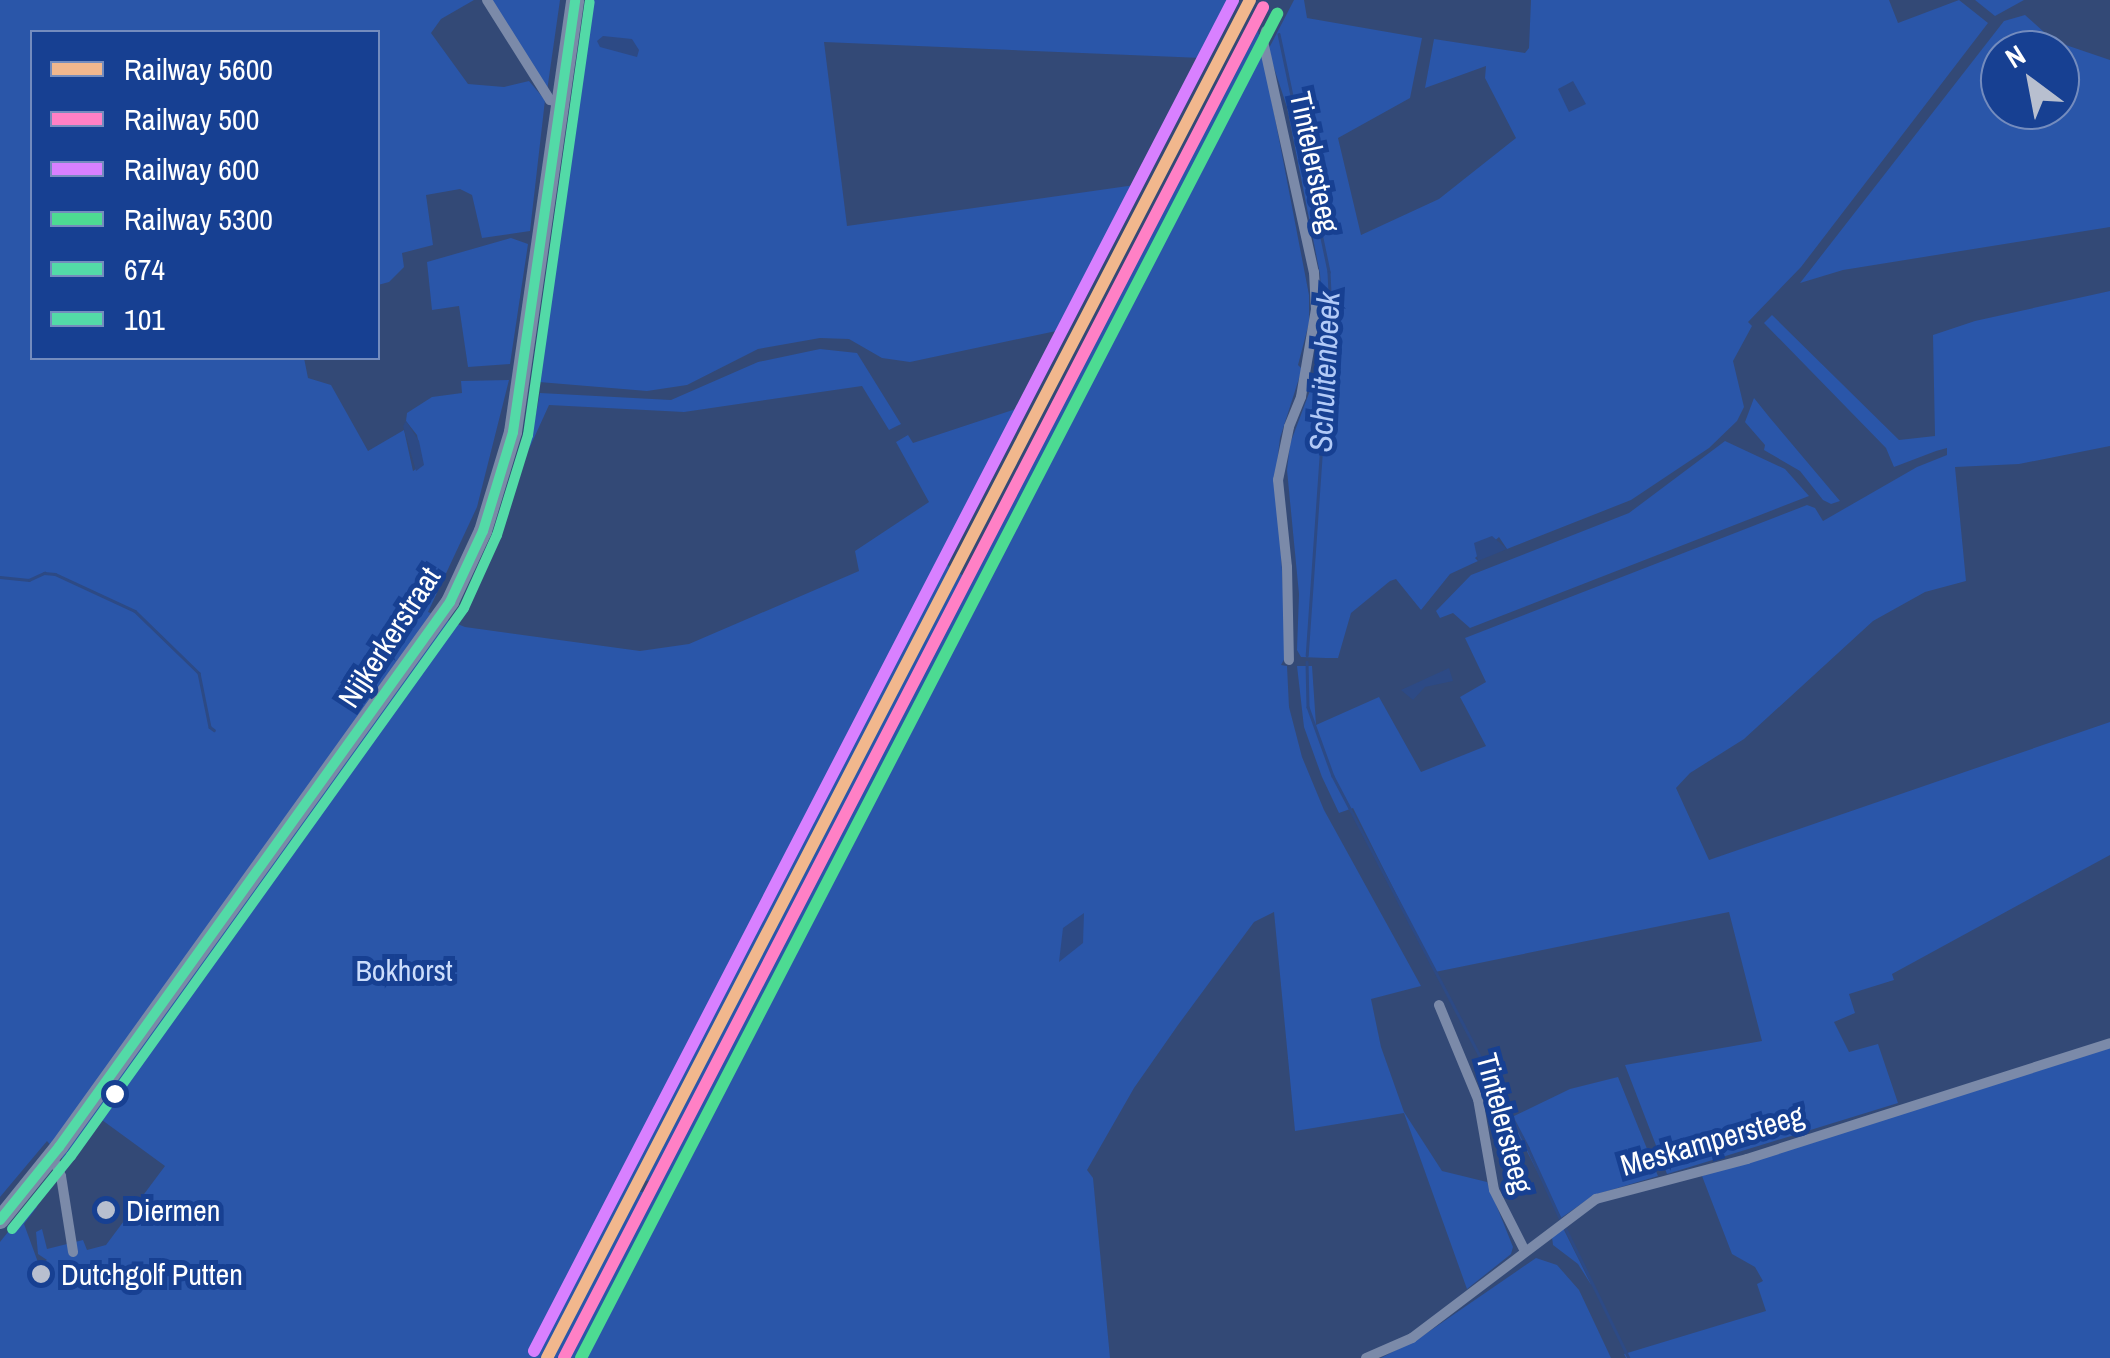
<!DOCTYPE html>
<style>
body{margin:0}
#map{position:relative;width:2110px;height:1358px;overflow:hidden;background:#334976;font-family:"Archivo Narrow",sans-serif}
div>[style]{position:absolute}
.green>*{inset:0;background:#2a56a9}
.water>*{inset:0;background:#2d4a85}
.stream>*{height:2.5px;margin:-1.25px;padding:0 1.25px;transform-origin:1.25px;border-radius:1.25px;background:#2d4a85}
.street>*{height:10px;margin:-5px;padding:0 5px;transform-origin:5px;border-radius:5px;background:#7b8aa9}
.primary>*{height:18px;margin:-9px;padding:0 9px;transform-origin:9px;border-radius:9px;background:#7a8aa7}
.bus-1>*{height:10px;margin:-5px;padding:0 5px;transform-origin:5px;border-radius:5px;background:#53daa7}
.bus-2>*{height:10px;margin:-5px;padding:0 5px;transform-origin:5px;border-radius:5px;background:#53daa7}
.rail-1>*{height:12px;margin:-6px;padding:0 6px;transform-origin:6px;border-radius:6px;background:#f1b78d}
.rail-2>*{height:12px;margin:-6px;padding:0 6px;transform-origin:6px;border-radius:6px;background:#ff80c5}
.rail-3>*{height:12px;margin:-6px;padding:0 6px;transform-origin:6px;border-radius:6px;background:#d880ff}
.rail-4>*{height:12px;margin:-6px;padding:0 6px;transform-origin:6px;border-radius:6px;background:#4ddb92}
.dots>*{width:28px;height:28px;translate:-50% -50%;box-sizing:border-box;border:5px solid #174092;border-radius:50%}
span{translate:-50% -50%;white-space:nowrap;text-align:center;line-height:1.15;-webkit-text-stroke:10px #174092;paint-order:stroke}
.street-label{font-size:30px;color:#fff}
.park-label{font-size:30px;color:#ccddfb}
.poi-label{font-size:30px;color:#fff}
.left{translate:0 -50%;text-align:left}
.water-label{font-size:32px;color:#b2caf7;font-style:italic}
.legend{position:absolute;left:30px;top:30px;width:350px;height:330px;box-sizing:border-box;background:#174092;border:2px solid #748cbe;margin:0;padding:12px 18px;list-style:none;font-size:30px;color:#fff}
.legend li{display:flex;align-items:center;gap:20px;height:50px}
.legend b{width:50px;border:2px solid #748cbe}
.north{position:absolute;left:1980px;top:30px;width:100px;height:100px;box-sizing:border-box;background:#174092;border:2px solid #748cbe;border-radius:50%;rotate:328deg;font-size:28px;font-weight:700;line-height:40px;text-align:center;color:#fff}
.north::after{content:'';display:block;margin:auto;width:35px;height:45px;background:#b8bfcf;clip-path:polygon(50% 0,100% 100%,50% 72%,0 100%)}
</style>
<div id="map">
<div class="green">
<i style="clip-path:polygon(0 0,474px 0,441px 19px,431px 33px,468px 84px,504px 87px,529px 81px,545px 100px,530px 231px,482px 238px,472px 195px,460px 189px,426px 195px,433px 245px,402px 253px,404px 267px,389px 282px,378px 285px,378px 32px,32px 32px,32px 358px,304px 358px,308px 378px,331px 385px,368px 451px,404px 430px,413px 471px,423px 464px,417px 435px,406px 421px,407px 413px,432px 397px,462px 393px,461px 381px,509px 380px,477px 507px,428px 612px,465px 627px,640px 651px,689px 644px,859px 571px,855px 551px,929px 502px,896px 442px,908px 435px,913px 443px,1022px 407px,942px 561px,969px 580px,1258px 30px,1309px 295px,1309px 323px,1298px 365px,1302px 369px,1280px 438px,1276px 472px,1287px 654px,1281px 665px,1287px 666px,1289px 707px,1302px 757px,1324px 810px,1421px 986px,1371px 999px,1381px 1047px,1404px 1112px,1442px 1171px,1487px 1182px,1513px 1247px,1511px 1254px,1467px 1289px,1404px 1113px,1295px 1131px,1274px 912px,1254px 922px,1178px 1025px,1134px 1088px,1087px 1170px,1093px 1178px,1110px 1358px,547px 1358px,633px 1192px,650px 1192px,656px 1181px,634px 1180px,543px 1358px,0 1358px,0 1242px,31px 1203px,37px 1207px,24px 1224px,39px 1265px,47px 1260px,38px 1254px,36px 1232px,42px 1229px,47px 1249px,83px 1240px,87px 1250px,106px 1245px,165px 1166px,102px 1120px,67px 1164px,47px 1141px,0 1197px)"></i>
<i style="clip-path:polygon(488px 0,560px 0,547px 91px)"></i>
<i style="clip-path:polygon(593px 0,1232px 0,1202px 58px,824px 42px,847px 226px,1135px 185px,1061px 330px,910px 362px,882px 358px,849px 339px,820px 338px,758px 349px,687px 385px,647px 391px,539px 382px)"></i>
<i style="clip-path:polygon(1294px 0,1304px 0,1307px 18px,1422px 38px,1410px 98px,1338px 138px,1361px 235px,1439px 199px,1516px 138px,1485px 78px,1486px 66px,1425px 88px,1434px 39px,1525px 53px,1529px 48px,1531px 0,1889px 0,1898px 23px,1959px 0,1988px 23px,1801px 267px,1748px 322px,1752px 326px,1733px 361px,1744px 407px,1737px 421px,1709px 448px,1631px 500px,1507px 549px,1499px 537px,1475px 558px,1478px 561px,1450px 574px,1421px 610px,1396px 579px,1390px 581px,1351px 613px,1338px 658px,1326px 658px,1301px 657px,1297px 650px,1299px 594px,1287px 470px,1290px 444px,1318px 369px,1323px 324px,1320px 274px,1287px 107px,1268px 50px)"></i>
<i style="clip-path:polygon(1975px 0,2024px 0,1995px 16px)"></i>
<i style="clip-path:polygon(evenodd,2025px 15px,2054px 41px,2110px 60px,2110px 227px,1843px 270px,1800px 283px,2004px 21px,2025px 15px,2000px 50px,2060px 50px,2060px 110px,2000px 110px,2000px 50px)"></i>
<i style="clip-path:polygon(511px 238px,528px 244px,510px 364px,468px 367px,459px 306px,432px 310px,427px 262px)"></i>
<i style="clip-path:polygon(2110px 291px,2110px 446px,2019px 464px,1955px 467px,1966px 581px,1925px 592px,1873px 621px,1744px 739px,1690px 773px,1676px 788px,1709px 860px,2110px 722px,2110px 855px,1892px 974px,1894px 980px,1849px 994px,1855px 1013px,1834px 1022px,1849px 1052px,1878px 1044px,1898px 1103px,1667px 1174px,1625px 1065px,1762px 1041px,1729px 912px,1435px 972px,1353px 808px,1339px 813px,1322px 777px,1304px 727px,1297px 666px,1312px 666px,1316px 725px,1379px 697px,1421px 772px,1486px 746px,1460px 697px,1486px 682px,1465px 638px,1807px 505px,1815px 508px,1823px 521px,1917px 467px,1947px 455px,1947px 448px,1936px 451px,1894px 467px,1886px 448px,1764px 323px,1772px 315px,1899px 440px,1935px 436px,1933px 335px,1975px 321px)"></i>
<i style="clip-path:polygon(820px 349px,857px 353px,901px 424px,889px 430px,862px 386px,684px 412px,549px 405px,529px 449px,540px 393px,671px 400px,758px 362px)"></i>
<i style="clip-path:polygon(1754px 398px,1770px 418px,1840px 501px,1831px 504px,1823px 500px,1800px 471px,1764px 450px,1765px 445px,1745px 422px)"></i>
<i style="clip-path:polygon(1725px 441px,1785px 469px,1809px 496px,1470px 628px,1453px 613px,1440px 618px,1436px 611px,1471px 575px,1629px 513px)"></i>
<i style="clip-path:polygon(2110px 1047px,2110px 1358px,1626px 1358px,1624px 1354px,1766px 1311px,1757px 1284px,1763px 1281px,1755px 1267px,1732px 1254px,1702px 1176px)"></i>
<i style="clip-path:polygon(1618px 1077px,1658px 1176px,1594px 1195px,1561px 1218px,1510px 1118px,1570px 1089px)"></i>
<i style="clip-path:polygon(1562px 1226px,1592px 1286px,1578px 1264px,1553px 1245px,1552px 1237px)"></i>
<i style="clip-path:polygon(1536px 1258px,1557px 1265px,1579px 1290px,1611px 1358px,1381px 1358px,1421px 1337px)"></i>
</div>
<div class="water">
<i style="clip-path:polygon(603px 36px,632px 39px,639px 50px,637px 57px,600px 47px,597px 41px)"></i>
<i style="clip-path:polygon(1573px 81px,1586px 104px,1569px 112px,1558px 89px)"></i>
<i style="clip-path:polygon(406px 421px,419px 441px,424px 465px,416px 471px,403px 426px)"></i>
<i style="clip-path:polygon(1492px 536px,1507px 549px,1478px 561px,1474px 543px)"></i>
<i style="clip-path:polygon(1449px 668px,1453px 681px,1425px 687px,1413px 700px,1401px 690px)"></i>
<i style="clip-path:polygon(1084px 913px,1083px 943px,1059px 962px,1063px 928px)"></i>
</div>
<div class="stream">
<i style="left:1266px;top:1px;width:12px;rotate:70deg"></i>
<i style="left:1279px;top:34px;width:243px;rotate:78.1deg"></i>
<i style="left:1329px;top:272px;width:43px;rotate:87.3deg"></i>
<i style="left:1331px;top:315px;width:341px;rotate:94deg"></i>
<i style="left:0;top:577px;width:29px;rotate:6deg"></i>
<i style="left:29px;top:580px;width:17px;rotate:-25deg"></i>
<i style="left:44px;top:573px;width:11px;rotate:5deg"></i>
<i style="left:55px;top:574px;width:88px;rotate:24.8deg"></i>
<i style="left:135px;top:611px;width:89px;rotate:44.1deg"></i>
<i style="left:199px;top:673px;width:55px;rotate:78.5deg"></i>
<i style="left:210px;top:727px;width:5px;rotate:37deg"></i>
<i style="left:1307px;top:662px;width:45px;rotate:88.7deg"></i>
<i style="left:1308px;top:707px;width:73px;rotate:70.1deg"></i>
<i style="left:1333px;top:776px;width:420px;rotate:62.3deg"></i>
<i style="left:1528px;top:1148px;width:77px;rotate:65.4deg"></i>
<i style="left:1566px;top:1229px;width:144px;rotate:64deg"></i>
</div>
<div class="street">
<i style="left:487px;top:0;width:118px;rotate:57.8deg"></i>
<i style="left:550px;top:100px;width:10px;rotate:11deg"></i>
<i style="left:1266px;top:31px;width:10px;rotate:107deg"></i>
<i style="left:1263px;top:41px;width:237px;rotate:77.6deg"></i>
<i style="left:1314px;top:272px;width:37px;rotate:87deg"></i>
<i style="left:1316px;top:309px;width:89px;rotate:99.7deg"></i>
<i style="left:1301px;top:397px;width:32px;rotate:112deg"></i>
<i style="left:1289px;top:427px;width:54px;rotate:101.7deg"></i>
<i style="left:1278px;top:480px;width:87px;rotate:84.1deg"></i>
<i style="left:1287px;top:567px;width:93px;rotate:88.8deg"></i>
<i style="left:1439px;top:1005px;width:102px;rotate:67.5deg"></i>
<i style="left:1478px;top:1099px;width:92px;rotate:80deg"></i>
<i style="left:1494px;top:1190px;width:68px;rotate:63.1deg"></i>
<i style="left:52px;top:1156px;width:22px;rotate:66deg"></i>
<i style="left:61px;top:1176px;width:77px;rotate:81deg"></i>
<i style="left:1366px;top:1358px;width:50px;rotate:-23.5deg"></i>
<i style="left:1412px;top:1338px;width:231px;rotate:-37.1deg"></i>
<i style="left:1596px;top:1199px;width:156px;rotate:-14.8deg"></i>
<i style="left:1747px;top:1159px;width:381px;rotate:-17.7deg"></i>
</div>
<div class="primary">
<i style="left:0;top:1220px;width:94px;rotate:-51.1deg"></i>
<i style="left:59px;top:1147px;width:671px;rotate:-54.34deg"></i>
<i style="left:450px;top:602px;width:78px;rotate:-65.1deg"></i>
<i style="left:483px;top:531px;width:103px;rotate:-73.1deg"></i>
<i style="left:513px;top:432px;width:436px;rotate:-81.8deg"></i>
</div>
<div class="bus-1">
<i style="left:0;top:1220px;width:94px;rotate:-51.1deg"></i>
<i style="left:59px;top:1147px;width:671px;rotate:-54.34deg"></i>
<i style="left:450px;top:602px;width:78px;rotate:-65.1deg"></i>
<i style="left:483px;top:531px;width:103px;rotate:-73.1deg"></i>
<i style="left:513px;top:432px;width:436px;rotate:-81.8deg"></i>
</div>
<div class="bus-2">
<i style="left:12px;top:1229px;width:94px;rotate:-51.1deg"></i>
<i style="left:71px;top:1156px;width:674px;rotate:-54.35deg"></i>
<i style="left:464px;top:608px;width:80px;rotate:-65.7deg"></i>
<i style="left:497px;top:535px;width:105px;rotate:-72.8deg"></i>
<i style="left:528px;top:435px;width:437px;rotate:-81.9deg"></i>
</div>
<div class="rail-1">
<i style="left:547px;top:1358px;width:1529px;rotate:-62.63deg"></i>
</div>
<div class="rail-2">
<i style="left:564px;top:1358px;width:1521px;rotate:-62.64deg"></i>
</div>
<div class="rail-3">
<i style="left:534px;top:1351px;width:1521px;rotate:-62.64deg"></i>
</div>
<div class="rail-4">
<i style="left:581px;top:1358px;width:1514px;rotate:-62.62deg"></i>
</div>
<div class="dots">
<i style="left:115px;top:1094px;background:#fff"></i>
<i style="left:106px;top:1210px;background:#b8bfcf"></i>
<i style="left:41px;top:1274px;background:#b8bfcf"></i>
</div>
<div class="street-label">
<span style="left:1315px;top:162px;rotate:78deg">Tintelersteeg</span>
<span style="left:389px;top:637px;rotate:-57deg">Nijkerkerstraat</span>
<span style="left:1505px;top:1123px;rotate:75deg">Tintelersteeg</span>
<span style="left:1712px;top:1140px;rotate:-16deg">Meskampersteeg</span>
</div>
<div class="park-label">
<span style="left:404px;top:970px">Bokhorst</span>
</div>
<div class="poi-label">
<span class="left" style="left:126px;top:1210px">Diermen</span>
<span class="left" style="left:61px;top:1274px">Dutchgolf Putten</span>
</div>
<div class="water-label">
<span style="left:1325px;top:372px;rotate:-87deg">Schuitenbeek</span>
</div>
<ul class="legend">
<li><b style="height:12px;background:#f1b78d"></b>Railway 5600</li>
<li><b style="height:12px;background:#ff80c5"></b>Railway 500</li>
<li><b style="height:12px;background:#d880ff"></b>Railway 600</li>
<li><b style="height:12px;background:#4ddb92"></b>Railway 5300</li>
<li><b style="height:12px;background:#53daa7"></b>674</li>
<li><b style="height:12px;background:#53daa7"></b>101</li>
</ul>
<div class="north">N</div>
</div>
